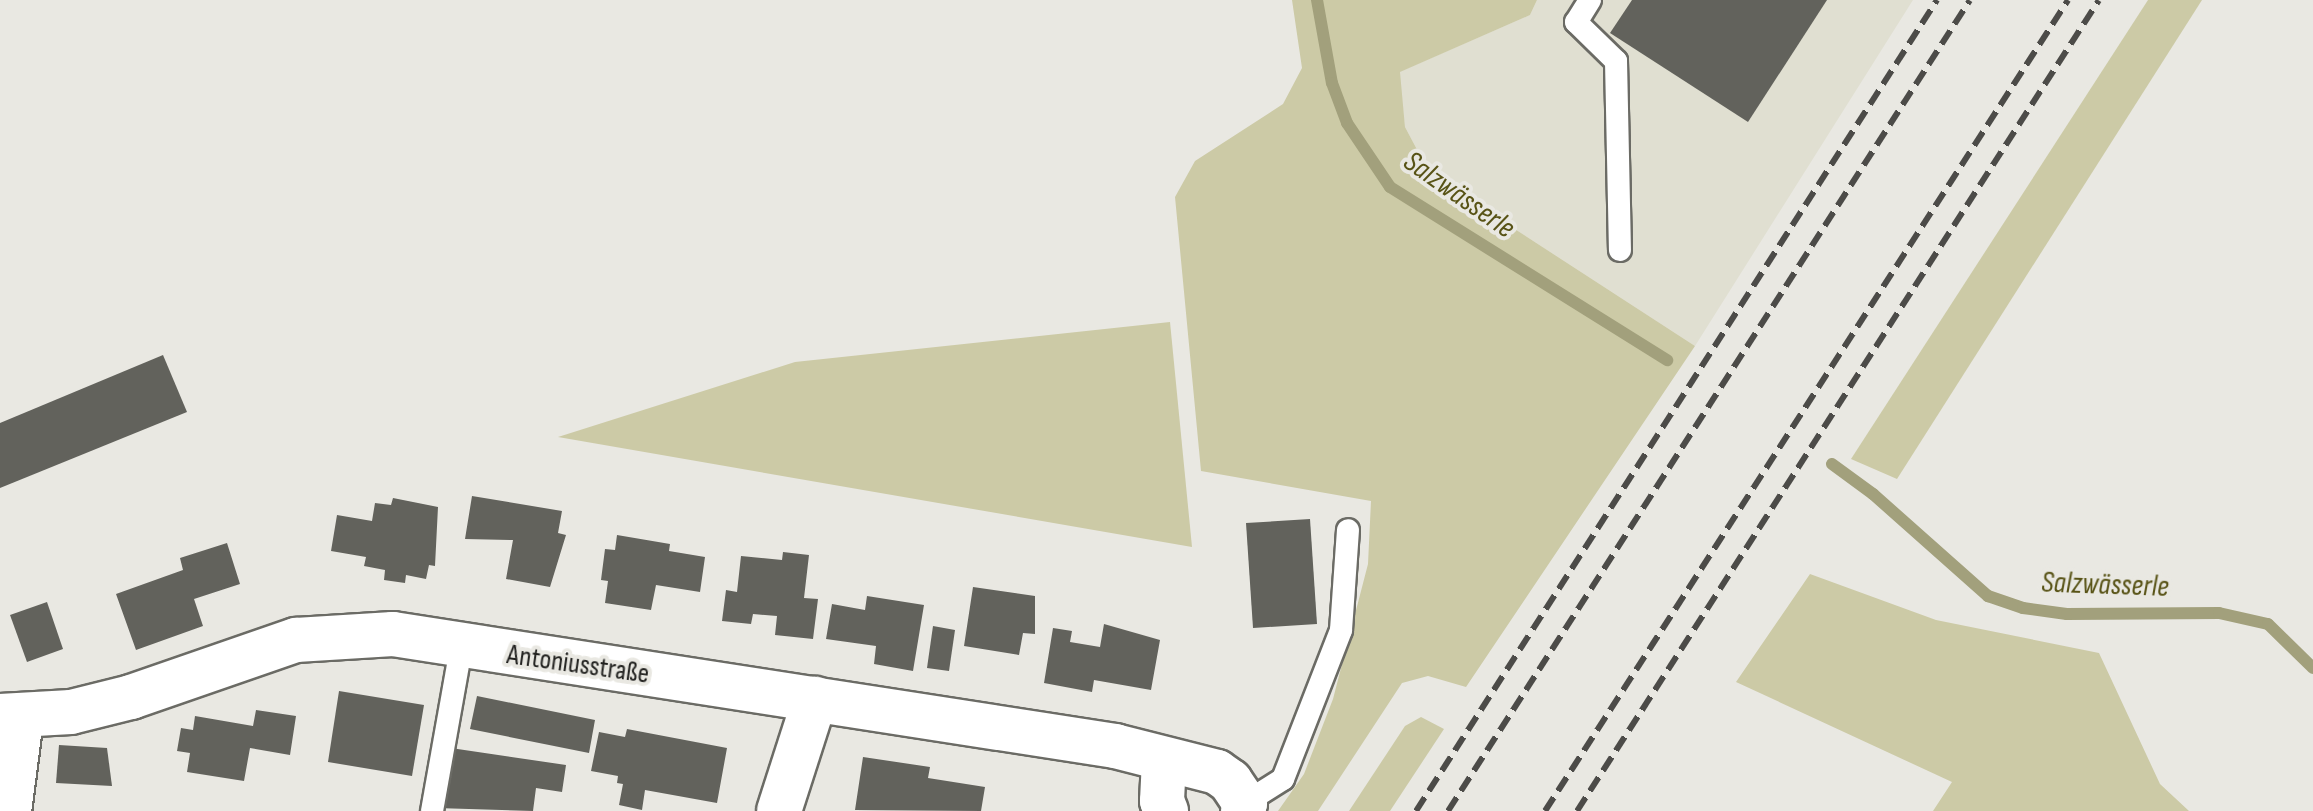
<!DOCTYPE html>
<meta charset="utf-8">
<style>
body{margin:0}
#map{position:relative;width:2313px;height:811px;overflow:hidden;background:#e9e8e2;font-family:"Sofia Sans Condensed",sans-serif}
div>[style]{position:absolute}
.built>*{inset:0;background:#e0dfd1}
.green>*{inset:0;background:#cccaa6}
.stream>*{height:12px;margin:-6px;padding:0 6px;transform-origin:6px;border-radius:6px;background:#a2a07c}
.building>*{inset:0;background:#62625c}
.roads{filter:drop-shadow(2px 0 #6b6b65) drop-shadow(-2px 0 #6b6b65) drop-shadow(0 2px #6b6b65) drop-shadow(0 -2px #6b6b65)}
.lane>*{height:22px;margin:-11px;padding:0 11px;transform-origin:11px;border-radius:11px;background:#fff}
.street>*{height:44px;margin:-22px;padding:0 22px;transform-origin:22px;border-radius:22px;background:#fff}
.rail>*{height:6px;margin-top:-3px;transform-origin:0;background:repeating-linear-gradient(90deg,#4c4b48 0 16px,transparent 0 24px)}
span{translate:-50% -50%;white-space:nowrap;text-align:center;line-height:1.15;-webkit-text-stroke:8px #e9e8e2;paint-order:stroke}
.street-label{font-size:28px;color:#21211f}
.water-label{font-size:30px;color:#585316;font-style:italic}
</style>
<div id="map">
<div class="built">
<i style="clip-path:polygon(1537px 0,1913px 0,1695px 346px,1430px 174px,1405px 127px,1399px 72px,1530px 15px)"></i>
</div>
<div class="green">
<i style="clip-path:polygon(1292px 0,1537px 0,1530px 15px,1400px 72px,1405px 127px,1430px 174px,1695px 346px,1466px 687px,1428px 676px,1402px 683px,1318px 811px,1278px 811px,1304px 774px,1333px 699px,1368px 564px,1371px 501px,1201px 471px,1175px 197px,1195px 161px,1283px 104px,1302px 68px)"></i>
<i style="clip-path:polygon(2148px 0,2202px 0,1897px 479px,1851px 459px)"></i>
<i style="clip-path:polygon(1170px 322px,1192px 547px,558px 437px,795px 362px)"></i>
<i style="clip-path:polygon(1810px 574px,1936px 620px,2099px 653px,2160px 784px,2189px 811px,1933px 811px,1952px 782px,1736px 682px)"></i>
<i style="clip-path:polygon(1421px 717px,1444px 729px,1390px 811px,1349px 811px,1405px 726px)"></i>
</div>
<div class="stream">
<i style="left:1317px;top:0;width:84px;rotate:79.8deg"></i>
<i style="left:1332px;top:83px;width:43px;rotate:69.4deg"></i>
<i style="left:1347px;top:123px;width:77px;rotate:56.1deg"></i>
<i style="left:1390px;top:187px;width:327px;rotate:32deg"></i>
<i style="left:1832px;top:464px;width:51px;rotate:36.2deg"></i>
<i style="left:1873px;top:494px;width:154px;rotate:41.6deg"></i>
<i style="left:1988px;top:596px;width:37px;rotate:19deg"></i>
<i style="left:2023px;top:608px;width:44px;rotate:7.8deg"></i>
<i style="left:2067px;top:614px;width:152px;rotate:-0.4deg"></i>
<i style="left:2219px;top:613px;width:50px;rotate:12.7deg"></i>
<i style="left:2268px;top:624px;width:63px;rotate:44.4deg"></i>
</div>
<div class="building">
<i style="clip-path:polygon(1632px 0,1827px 0,1748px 122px,1610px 33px)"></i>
<i style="clip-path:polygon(163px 355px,187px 412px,0 488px,0 423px)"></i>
<i style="clip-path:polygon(472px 496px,562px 511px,558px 533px,566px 535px,550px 587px,506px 579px,513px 540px,465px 539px)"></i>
<i style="clip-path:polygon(393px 498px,438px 507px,435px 566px,429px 565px,426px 579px,406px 575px,405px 583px,384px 580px,385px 570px,364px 566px,366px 557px,331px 551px,337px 515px,372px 521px,375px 503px,391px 505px)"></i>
<i style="clip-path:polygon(1310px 519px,1317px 624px,1253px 628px,1246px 523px)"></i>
<i style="clip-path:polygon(617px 535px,670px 544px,669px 551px,705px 557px,700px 592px,656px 585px,651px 610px,605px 603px,608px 581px,601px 580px,605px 549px,615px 550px)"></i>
<i style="clip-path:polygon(227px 543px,240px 584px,194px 599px,203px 626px,136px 650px,116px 594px,183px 570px,180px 558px)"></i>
<i style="clip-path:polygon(783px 552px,809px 555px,804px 598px,818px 599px,813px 639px,775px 635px,777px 616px,753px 614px,751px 624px,722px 621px,726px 590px,737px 592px,741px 556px,782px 560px)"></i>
<i style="clip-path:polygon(973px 587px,1035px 596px,1035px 634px,1023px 633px,1019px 655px,964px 646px)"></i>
<i style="clip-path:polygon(867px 596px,924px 605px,913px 671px,874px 664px,876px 646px,826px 639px,832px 604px,865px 610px)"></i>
<i style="clip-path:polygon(47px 602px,63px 649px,27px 662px,10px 615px)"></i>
<i style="clip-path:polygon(1104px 624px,1160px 640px,1151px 690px,1094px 680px,1092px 692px,1044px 683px,1053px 628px,1072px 631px,1070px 642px,1100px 647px)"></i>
<i style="clip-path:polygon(933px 626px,955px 630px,949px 671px,927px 668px)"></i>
<i style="clip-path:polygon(339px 691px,424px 705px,412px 776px,328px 762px)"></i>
<i style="clip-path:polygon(477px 696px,595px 720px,589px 753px,470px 729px)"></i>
<i style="clip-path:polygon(256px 710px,296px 716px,290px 755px,250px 748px,244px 781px,187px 772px,190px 753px,177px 751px,181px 728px,193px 730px,195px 716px,253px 726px)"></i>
<i style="clip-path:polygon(627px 729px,727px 748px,717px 803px,645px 790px,642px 810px,619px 805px,623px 784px,617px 783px,618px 776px,591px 771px,599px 732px,625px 737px)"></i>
<i style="clip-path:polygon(59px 745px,107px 748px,112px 786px,56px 783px)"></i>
<i style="clip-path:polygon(444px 747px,566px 765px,562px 792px,536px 788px,533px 811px,436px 808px)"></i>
<i style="clip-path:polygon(863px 757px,930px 767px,928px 778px,985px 787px,981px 811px,855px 810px)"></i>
</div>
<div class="roads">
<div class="lane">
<i style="left:1590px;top:0;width:26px;rotate:122deg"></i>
<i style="left:1576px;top:22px;width:56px;rotate:44.3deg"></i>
<i style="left:1616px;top:61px;width:189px;rotate:88.8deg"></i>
<i style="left:1245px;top:803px;width:45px;rotate:-32.3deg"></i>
<i style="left:1283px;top:779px;width:160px;rotate:-68.7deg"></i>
<i style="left:1341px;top:630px;width:100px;rotate:-86deg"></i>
<i style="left:432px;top:811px;width:166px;rotate:-79.9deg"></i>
</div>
<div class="street">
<i style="left:0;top:716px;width:71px;rotate:-3.2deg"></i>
<i style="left:71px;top:712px;width:62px;rotate:-14deg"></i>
<i style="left:131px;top:697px;width:175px;rotate:-19.1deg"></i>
<i style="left:296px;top:640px;width:97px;rotate:-3.5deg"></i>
<i style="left:393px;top:634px;width:731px;rotate:8.82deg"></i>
<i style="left:1115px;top:746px;width:105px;rotate:14.3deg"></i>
<i style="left:1217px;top:772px;width:16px;rotate:35deg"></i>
<i style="left:1230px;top:781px;width:27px;rotate:56deg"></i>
<i style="left:1245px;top:803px;width:8px;rotate:104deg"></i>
<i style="left:1164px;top:760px;width:41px;rotate:92.8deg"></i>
<i style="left:1162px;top:801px;width:11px;rotate:68deg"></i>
<i style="left:9px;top:811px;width:93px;rotate:-82.6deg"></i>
<i style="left:779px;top:811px;width:118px;rotate:-72.2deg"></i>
</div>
</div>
<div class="rail">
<i style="left:1416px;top:811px;width:964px;rotate:-57.28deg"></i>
<i style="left:1448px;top:811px;width:964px;rotate:-57.23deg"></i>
<i style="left:1545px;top:811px;width:965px;rotate:-57.18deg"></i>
<i style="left:1577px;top:811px;width:964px;rotate:-57.23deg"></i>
</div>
<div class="street-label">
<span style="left:578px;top:665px;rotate:8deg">Antoniusstraße</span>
</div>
<div class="water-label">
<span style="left:1459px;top:195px;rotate:35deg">Salzwässerle</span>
<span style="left:2105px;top:585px;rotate:2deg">Salzwässerle</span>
</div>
</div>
